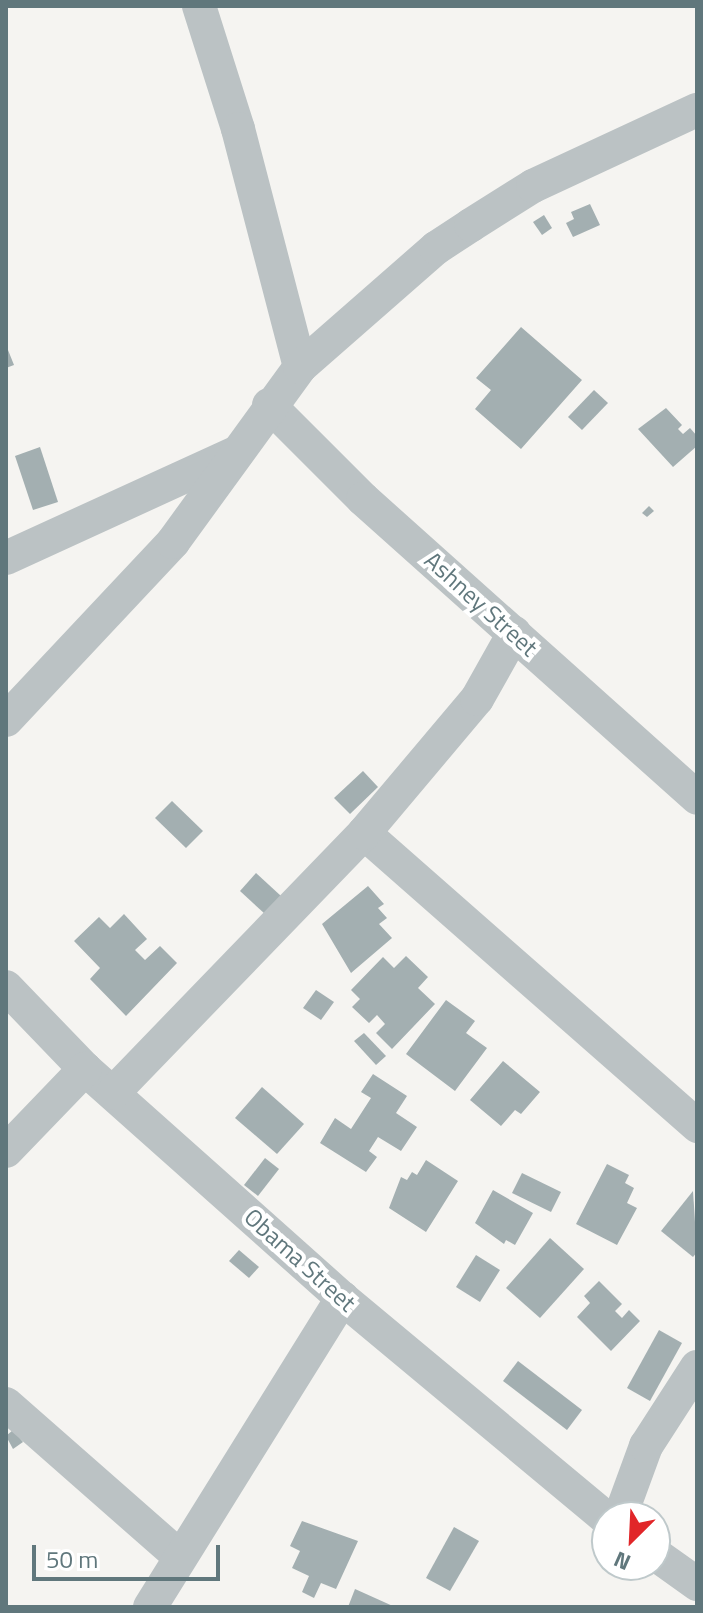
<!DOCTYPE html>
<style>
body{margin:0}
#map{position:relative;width:703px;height:1613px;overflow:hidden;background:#f5f4f1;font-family:"Titillium Web",sans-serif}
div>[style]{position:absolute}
.building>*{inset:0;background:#a3afb1}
.minor>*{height:34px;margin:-17px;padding:0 17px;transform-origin:17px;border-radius:17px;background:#bbc2c4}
span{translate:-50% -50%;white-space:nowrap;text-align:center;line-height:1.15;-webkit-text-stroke:8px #fff;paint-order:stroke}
.street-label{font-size:24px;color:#60777c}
.frame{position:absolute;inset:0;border:8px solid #60777c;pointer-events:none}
.north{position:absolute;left:591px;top:1501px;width:80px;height:80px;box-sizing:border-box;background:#fff;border:2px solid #bfc9cb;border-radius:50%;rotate:204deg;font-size:22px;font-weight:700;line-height:32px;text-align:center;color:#60777c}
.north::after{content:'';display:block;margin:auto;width:28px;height:36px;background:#e12629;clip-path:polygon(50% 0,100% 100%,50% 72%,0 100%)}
.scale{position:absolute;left:32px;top:1545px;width:188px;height:36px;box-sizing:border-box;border:4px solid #60777c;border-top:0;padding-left:10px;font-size:24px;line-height:28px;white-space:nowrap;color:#60777c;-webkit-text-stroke:6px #fff;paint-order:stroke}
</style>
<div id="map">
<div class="building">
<i style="clip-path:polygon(590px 204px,600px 225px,573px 237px,566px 223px,574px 219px,571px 212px)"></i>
<i style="clip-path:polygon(544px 215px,552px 228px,542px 235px,533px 222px)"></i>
<i style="clip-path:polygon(521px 327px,582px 380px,521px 449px,475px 409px,491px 390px,476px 378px)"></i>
<i style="clip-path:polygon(6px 345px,14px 365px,6px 368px)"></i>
<i style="clip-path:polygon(594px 390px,608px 403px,582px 430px,568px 417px)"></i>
<i style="clip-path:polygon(666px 408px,682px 425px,678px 429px,683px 434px,690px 428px,697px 436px,697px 446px,673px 467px,638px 429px)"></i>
<i style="clip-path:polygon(40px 447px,58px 502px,33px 510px,15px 456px)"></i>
<i style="clip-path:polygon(649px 506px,654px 511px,647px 517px,642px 513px)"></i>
<i style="clip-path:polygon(363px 771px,378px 787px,350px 814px,334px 798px)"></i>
<i style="clip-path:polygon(172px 801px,203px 831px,186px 848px,155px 818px)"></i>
<i style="clip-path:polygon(256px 873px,281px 896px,265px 914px,240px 891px)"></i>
<i style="clip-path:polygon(368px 886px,384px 904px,378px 908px,387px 918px,379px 924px,392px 938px,351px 973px,322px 924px)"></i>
<i style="clip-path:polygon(124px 914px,147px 939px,135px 950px,145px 960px,160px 946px,177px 963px,126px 1016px,90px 979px,100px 968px,74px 941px,99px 917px,110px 928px)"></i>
<i style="clip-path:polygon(406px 956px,428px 977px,418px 988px,435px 1004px,392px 1049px,376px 1033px,385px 1024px,377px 1015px,369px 1023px,352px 1007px,360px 999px,351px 990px,383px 957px,394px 968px)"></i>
<i style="clip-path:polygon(316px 990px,334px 1002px,321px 1020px,303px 1008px)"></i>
<i style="clip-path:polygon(446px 1000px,475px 1021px,466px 1033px,487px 1048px,455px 1091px,406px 1054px)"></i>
<i style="clip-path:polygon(364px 1033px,386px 1056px,376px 1065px,354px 1041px)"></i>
<i style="clip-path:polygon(503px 1061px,540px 1092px,521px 1114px,515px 1110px,501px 1126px,470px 1100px)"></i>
<i style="clip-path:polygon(373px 1074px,407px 1096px,396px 1113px,417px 1127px,401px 1151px,378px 1137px,369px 1151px,377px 1157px,366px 1172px,320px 1143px,335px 1118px,351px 1129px,371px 1098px,361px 1092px)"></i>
<i style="clip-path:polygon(262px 1087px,304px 1124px,277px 1154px,235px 1118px)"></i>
<i style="clip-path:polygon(265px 1158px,279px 1169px,258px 1196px,244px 1185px)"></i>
<i style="clip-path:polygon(426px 1160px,458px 1181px,426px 1232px,389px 1208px,401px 1177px,407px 1180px,412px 1172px,417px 1175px)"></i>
<i style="clip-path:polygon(607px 1164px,629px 1175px,625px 1183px,634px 1188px,627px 1203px,637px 1208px,617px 1245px,576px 1224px)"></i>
<i style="clip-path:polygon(522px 1173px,561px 1192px,551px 1212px,512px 1193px)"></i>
<i style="clip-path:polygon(493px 1190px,533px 1213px,515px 1245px,506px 1240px,504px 1244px,475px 1223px)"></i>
<i style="clip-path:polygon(693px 1191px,697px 1252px,693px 1257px,661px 1231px)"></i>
<i style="clip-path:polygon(550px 1238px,584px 1269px,540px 1318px,506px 1288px)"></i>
<i style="clip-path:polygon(239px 1250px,259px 1267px,249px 1278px,229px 1261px)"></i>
<i style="clip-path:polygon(476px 1255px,500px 1270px,480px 1302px,456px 1287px)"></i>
<i style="clip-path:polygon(599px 1281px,622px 1304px,615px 1311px,622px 1318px,629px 1310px,640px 1321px,611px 1351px,577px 1317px,590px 1303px,584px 1296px)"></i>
<i style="clip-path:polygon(659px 1330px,682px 1343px,650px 1401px,627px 1388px)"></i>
<i style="clip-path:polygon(518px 1361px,582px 1410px,567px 1430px,503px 1381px)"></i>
<i style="clip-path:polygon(13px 1430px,23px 1442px,13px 1449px,6px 1436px)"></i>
<i style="clip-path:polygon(302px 1521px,358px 1541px,336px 1589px,321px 1583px,314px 1598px,302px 1592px,309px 1576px,292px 1568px,300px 1551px,290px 1546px)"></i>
<i style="clip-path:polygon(454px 1527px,479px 1541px,450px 1591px,426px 1578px)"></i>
<i style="clip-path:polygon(355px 1589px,395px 1607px,348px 1607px)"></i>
</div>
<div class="minor">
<i style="left:199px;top:6px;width:129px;rotate:72.4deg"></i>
<i style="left:238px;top:129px;width:246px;rotate:75.4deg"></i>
<i style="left:269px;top:405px;width:133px;rotate:45deg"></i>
<i style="left:363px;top:499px;width:448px;rotate:41.8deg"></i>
<i style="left:6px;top:558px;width:255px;rotate:-24.6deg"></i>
<i style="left:6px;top:720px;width:244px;rotate:-46.8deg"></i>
<i style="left:173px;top:542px;width:216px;rotate:-54deg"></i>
<i style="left:300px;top:367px;width:181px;rotate:-41.2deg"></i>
<i style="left:436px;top:248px;width:42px;rotate:-33.3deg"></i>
<i style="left:471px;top:225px;width:73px;rotate:-32.2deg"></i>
<i style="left:533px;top:186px;width:181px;rotate:-24.9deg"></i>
<i style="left:364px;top:833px;width:444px;rotate:41.3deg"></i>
<i style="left:6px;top:987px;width:114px;rotate:46.1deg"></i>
<i style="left:85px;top:1069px;width:344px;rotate:41.7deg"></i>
<i style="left:342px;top:1298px;width:345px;rotate:39.8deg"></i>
<i style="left:113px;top:1093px;width:361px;rotate:-46deg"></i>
<i style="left:364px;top:833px;width:175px;rotate:-49.9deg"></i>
<i style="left:477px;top:699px;width:76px;rotate:-60.7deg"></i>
<i style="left:6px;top:1151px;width:114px;rotate:-46.1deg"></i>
<i style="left:6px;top:1404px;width:230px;rotate:41.3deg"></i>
<i style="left:620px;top:1517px;width:76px;rotate:-69.9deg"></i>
<i style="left:646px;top:1446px;width:94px;rotate:-57.2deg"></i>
<i style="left:655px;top:1554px;width:52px;rotate:35.5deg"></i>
<i style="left:150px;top:1607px;width:364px;rotate:-58.1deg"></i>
</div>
<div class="street-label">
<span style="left:481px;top:604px;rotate:42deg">Ashney Street</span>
<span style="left:300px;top:1260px;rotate:42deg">Obama Street</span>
</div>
<div class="frame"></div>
<div class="north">N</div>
<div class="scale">50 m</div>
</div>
